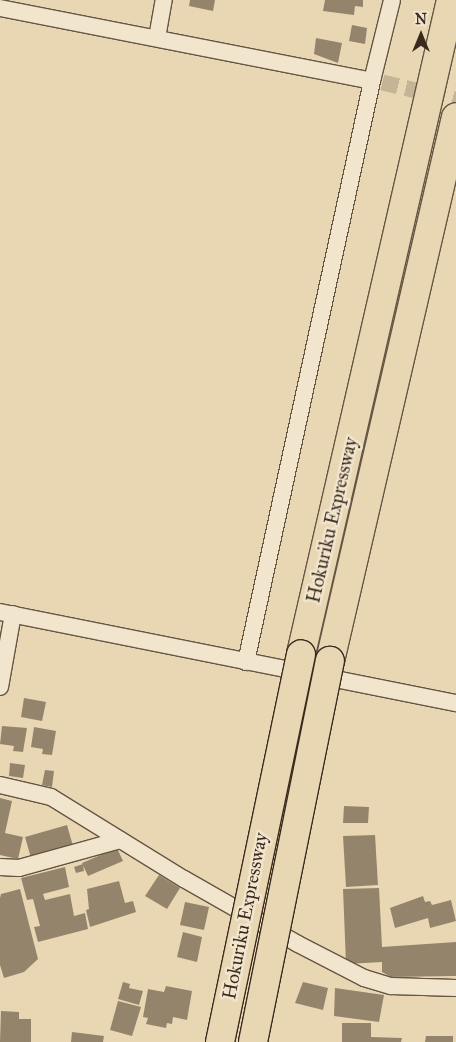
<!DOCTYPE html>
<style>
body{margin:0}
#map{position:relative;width:456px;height:1042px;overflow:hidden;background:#e9d7b4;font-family:"IM FELL Great Primer",serif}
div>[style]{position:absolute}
.building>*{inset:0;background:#95846c}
.street-tunnel>*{height:16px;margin-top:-8px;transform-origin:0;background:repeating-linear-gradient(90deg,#c6b496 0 16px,transparent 0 24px)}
.roads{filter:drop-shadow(1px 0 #655543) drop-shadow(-1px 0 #655543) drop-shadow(0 1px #655543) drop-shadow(0 -1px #655543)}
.street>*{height:16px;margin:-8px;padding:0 8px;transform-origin:8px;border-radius:8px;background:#f1e5ce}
.highway>*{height:28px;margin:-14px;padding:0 14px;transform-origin:14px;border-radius:14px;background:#e9d7b4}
.bridges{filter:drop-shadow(1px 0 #392a1d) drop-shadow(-1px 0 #392a1d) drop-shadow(0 1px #392a1d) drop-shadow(0 -1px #392a1d)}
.highway-bridge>*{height:28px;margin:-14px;padding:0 14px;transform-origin:14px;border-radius:14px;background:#e9d7b4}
span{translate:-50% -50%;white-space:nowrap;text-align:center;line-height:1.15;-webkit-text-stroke:5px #f1e5ce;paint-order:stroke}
.street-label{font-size:19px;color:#392a1d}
.north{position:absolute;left:396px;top:10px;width:50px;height:50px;-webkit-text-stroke:4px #f1e5ce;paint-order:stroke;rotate:0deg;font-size:14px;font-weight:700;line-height:20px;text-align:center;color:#392a1d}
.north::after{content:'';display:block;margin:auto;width:18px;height:22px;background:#392a1d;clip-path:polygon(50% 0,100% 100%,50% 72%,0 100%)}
</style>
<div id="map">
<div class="building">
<i style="clip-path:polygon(190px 0,215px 0,213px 11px,189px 6px)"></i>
<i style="clip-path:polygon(325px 0,363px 0,363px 7px,355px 6px,354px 15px,323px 11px)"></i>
<i style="clip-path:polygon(352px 25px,367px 28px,365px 44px,349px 41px)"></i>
<i style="clip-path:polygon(316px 38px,342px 43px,338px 63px,314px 54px)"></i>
<i style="clip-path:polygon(24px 698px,46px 702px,42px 721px,21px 717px)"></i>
<i style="clip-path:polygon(2px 726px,27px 728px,23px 752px,13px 751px,14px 746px,0 744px)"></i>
<i style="clip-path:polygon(34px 727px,56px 731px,52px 755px,42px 754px,43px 749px,31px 747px)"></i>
<i style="clip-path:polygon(10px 763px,25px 765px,23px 778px,9px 776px)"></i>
<i style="clip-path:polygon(45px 770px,54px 771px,52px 787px,42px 785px)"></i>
<i style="clip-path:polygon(0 798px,12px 801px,5px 833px,23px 837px,18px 859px,0 855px)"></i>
<i style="clip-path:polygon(344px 806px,369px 807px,368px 823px,343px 823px)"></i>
<i style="clip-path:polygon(67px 825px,73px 846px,31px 858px,25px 837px)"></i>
<i style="clip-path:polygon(375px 835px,378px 885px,346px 887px,343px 836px)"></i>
<i style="clip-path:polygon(117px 848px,123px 861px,88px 876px,82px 863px)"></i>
<i style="clip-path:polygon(83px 864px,84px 871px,76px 873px,74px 867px)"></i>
<i style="clip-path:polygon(65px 867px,69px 887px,43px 894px,45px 900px,70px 894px,74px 916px,85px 913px,88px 929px,38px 942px,34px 927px,40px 926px,33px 899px,27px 900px,21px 878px)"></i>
<i style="clip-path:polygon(159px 875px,180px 888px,167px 909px,145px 896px)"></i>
<i style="clip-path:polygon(119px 881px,125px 903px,133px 901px,136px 912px,90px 927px,86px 910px,89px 909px,87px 889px)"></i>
<i style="clip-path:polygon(379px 888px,382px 947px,456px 942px,456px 976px,391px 977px,382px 972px,382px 962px,346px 964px,343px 889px)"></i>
<i style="clip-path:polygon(20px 889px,38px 959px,24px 972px,4px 978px,0 965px,0 898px,1px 894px)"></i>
<i style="clip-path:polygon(423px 896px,425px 902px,430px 901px,432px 905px,451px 900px,456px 921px,430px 928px,428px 918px,395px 928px,390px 908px)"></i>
<i style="clip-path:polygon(185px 902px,209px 907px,204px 930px,180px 925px)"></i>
<i style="clip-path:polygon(183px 932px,202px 937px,197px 962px,177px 957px)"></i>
<i style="clip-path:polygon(123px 982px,130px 984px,129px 988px,143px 991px,139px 1005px,118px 999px)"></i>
<i style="clip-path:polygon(303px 982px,328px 988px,323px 1010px,295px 1003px)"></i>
<i style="clip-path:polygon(166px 986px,192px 991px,187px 1020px,173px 1017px,172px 1024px,167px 1023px,166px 1028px,146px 1024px,148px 1018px,143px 1017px,148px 989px,164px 992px)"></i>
<i style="clip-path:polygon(335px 988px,384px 995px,379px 1022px,334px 1016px)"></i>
<i style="clip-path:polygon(118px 1001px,141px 1007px,132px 1036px,110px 1030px)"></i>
<i style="clip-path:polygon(1px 1011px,19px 1012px,19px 1019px,31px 1019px,31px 1042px,0 1042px)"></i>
<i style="clip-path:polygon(342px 1023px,371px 1023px,371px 1037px,402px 1038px,401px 1042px,342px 1042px)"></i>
<i style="clip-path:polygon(72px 1032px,104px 1036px,103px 1042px,71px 1042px)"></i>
<i style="clip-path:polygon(426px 1036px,453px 1036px,453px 1042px,425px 1042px)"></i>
</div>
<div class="street-tunnel">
<i style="left:359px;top:77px;width:100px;rotate:13.3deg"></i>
</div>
<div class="roads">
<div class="street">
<i style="left:0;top:8px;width:379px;rotate:11.1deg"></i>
<i style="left:157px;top:38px;width:39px;rotate:-80deg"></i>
<i style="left:0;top:612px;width:465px;rotate:11.3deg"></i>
<i style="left:246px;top:662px;width:595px;rotate:-77.76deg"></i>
<i style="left:372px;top:81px;width:83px;rotate:-76.1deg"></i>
<i style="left:0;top:687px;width:74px;rotate:-79.9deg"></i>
<i style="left:0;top:785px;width:52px;rotate:13.2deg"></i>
<i style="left:51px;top:797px;width:156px;rotate:31.7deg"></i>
<i style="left:184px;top:879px;width:131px;rotate:29.7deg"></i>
<i style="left:298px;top:944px;width:74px;rotate:27.3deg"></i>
<i style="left:364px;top:978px;width:28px;rotate:17deg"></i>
<i style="left:391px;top:986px;width:65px;rotate:1.8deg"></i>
<i style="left:0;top:867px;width:19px;rotate:3deg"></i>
<i style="left:19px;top:868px;width:105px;rotate:-15.5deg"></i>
</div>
<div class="highway">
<i style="left:301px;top:654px;width:671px;rotate:-77.08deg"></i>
<i style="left:330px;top:661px;width:558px;rotate:-76.96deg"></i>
</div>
</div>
<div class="bridges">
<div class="highway-bridge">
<i style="left:220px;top:1042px;width:396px;rotate:-78.2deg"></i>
<i style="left:253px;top:1042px;width:389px;rotate:-78.6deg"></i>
</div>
</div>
<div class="street-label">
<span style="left:332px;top:520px;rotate:-77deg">Hokuriku Expressway</span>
<span style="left:245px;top:916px;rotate:-79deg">Hokuriku Expressway</span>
</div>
<div class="north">N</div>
</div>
